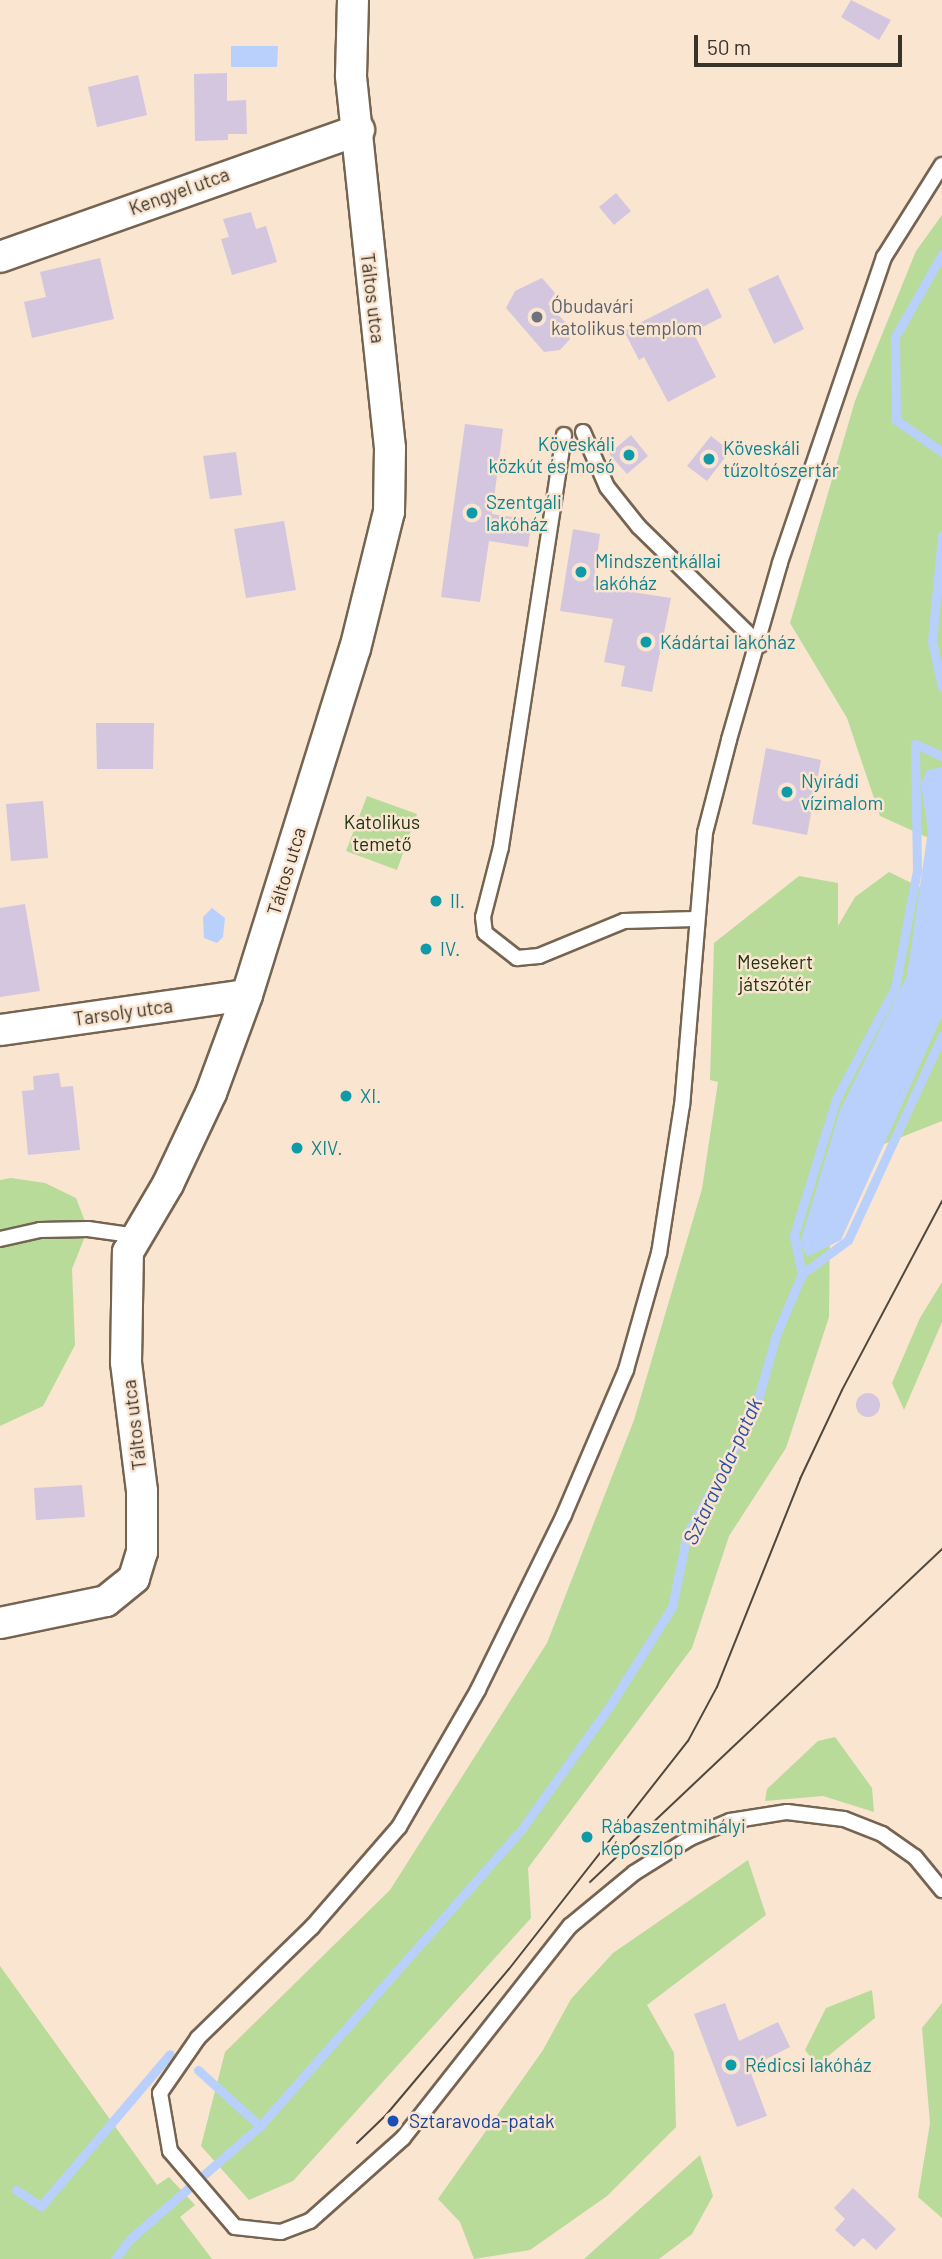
<!DOCTYPE html>
<meta charset="utf-8">
<style>
body{margin:0}
#map{position:relative;width:942px;height:2259px;overflow:hidden;background:#f9e5d0;font-family:Barlow,sans-serif}
div>[style]{position:absolute}
.green>*{inset:0;background:#b8db99}
.water>*{inset:0;background:#b9d0fd}
.stream>*{height:9px;margin:-4.5px;padding:0 4.5px;transform-origin:4.5px;border-radius:4.5px;background:#b9d0fd}
.building>*{inset:0;background:#d3c6de}
.round{border-radius:50%}
.roads{filter:drop-shadow(2px 0 #756451) drop-shadow(-2px 0 #756451) drop-shadow(0 2px #756451) drop-shadow(0 -2px #756451)}
.lane>*{height:14px;margin:-7px;padding:0 7px;transform-origin:7px;border-radius:7px;background:#fff}
.street>*{height:30px;margin:-15px;padding:0 15px;transform-origin:15px;border-radius:15px;background:#fff}
.tram>*{height:2px;margin:-1px;padding:0 1px;transform-origin:1px;border-radius:1px;background:#4f473c}
.dots>*{width:19px;height:19px;translate:-50% -50%;box-sizing:border-box;border:4px solid #f9e5d0;border-radius:50%}
span{translate:-50% -50%;white-space:nowrap;text-align:center;line-height:1.15;-webkit-text-stroke:5px #f9e5d0;paint-order:stroke}
.street-label{font-size:19px;color:#3a332a}
.worship-label{font-size:19px;color:#5b616d}
.left{translate:0 -50%;text-align:left}
.culture-label{font-size:19px;color:#0d838f}
.right{translate:-100% -50%;text-align:right}
.park-label{font-size:19px;color:#213111}
.transit-label{font-size:19px;color:#164399}
.water-label{font-size:21px;color:#2c50a5;font-style:italic}
.scale{position:absolute;left:694px;top:35px;width:208px;height:32px;box-sizing:border-box;border:4px solid #3a332a;border-top:0;padding-left:9px;font-size:21px;line-height:24px;white-space:nowrap;color:#3a332a;-webkit-text-stroke:5px #f9e5d0;paint-order:stroke}
</style>
<div id="map">
<div class="green">
<i style="clip-path:polygon(942px 215px,942px 844px,880px 816px,847px 718px,790px 623px,855px 401px,916px 251px)"></i>
<i style="clip-path:polygon(367px 796px,417px 814px,397px 870px,346px 851px)"></i>
<i style="clip-path:polygon(889px 872px,942px 898px,942px 1121px,859px 1154px,830px 1223px,829px 1317px,786px 1448px,729px 1536px,692px 1648px,528px 1868px,531px 1918px,293px 2181px,249px 2200px,201px 2146px,225px 2052px,390px 1890px,547px 1643px,634px 1420px,702px 1189px,718px 1082px,710px 1080px,714px 943px,799px 876px,838px 883px,838px 926px,855px 897px)"></i>
<i style="clip-path:polygon(11px 1178px,45px 1183px,76px 1198px,88px 1229px,72px 1269px,75px 1345px,43px 1406px,0 1426px,0 1180px)"></i>
<i style="clip-path:polygon(942px 1282px,942px 1322px,904px 1410px,892px 1383px,920px 1318px)"></i>
<i style="clip-path:polygon(835px 1737px,872px 1788px,874px 1812px,823px 1796px,765px 1801px,767px 1789px,818px 1741px)"></i>
<i style="clip-path:polygon(748px 1860px,766px 1915px,647px 2005px,674px 2053px,676px 2127px,607px 2196px,530px 2250px,474px 2259px,460px 2222px,438px 2199px,543px 2050px,571px 1999px,613px 1953px)"></i>
<i style="clip-path:polygon(0 1966px,157px 2185px,169px 2177px,195px 2205px,180px 2217px,212px 2259px,0 2259px)"></i>
<i style="clip-path:polygon(872px 1990px,875px 2018px,817px 2065px,805px 2050px,826px 2008px)"></i>
<i style="clip-path:polygon(942px 2003px,942px 2218px,918px 2197px,930px 2123px,922px 2028px)"></i>
<i style="clip-path:polygon(700px 2155px,713px 2196px,692px 2234px,659px 2259px,584px 2259px)"></i>
</div>
<div class="water">
<i style="clip-path:polygon(231px 46px,278px 46px,277px 67px,231px 67px)"></i>
<i style="clip-path:polygon(942px 767px,942px 1016px,841px 1240px,807px 1257px,800px 1243px,840px 1110px,907px 976px,928px 831px,921px 784px,927px 770px)"></i>
<i style="clip-path:polygon(212px 908px,225px 918px,223px 937px,217px 943px,204px 938px,203px 917px)"></i>
</div>
<div class="stream">
<i style="left:942px;top:254px;width:95px;rotate:119.5deg"></i>
<i style="left:895px;top:337px;width:83px;rotate:89.3deg"></i>
<i style="left:896px;top:420px;width:56px;rotate:34.8deg"></i>
<i style="left:942px;top:535px;width:106px;rotate:95.4deg"></i>
<i style="left:932px;top:641px;width:47px;rotate:77.7deg"></i>
<i style="left:802px;top:1274px;width:57px;rotate:-36.5deg"></i>
<i style="left:848px;top:1240px;width:225px;rotate:-65.3deg"></i>
<i style="left:198px;top:2070px;width:84px;rotate:42.1deg"></i>
<i style="left:16px;top:2190px;width:30px;rotate:33deg"></i>
<i style="left:41px;top:2206px;width:199px;rotate:-49.7deg"></i>
<i style="left:115px;top:2259px;width:25px;rotate:-53deg"></i>
<i style="left:130px;top:2239px;width:172px;rotate:-41deg"></i>
<i style="left:260px;top:2126px;width:395px;rotate:-48.6deg"></i>
<i style="left:521px;top:1830px;width:151px;rotate:-54.4deg"></i>
<i style="left:609px;top:1707px;width:118px;rotate:-57.8deg"></i>
<i style="left:672px;top:1607px;width:75px;rotate:-78.4deg"></i>
<i style="left:687px;top:1534px;width:138px;rotate:-61deg"></i>
<i style="left:754px;top:1413px;width:81px;rotate:-74.2deg"></i>
<i style="left:776px;top:1335px;width:66px;rotate:-66.9deg"></i>
<i style="left:802px;top:1274px;width:40px;rotate:-102deg"></i>
<i style="left:794px;top:1235px;width:142px;rotate:-72.8deg"></i>
<i style="left:836px;top:1099px;width:126px;rotate:-62deg"></i>
<i style="left:895px;top:988px;width:119px;rotate:-79.4deg"></i>
<i style="left:917px;top:871px;width:127px;rotate:-90.9deg"></i>
<i style="left:915px;top:744px;width:30px;rotate:24deg"></i>
</div>
<div class="building">
<i style="clip-path:polygon(851px 0,891px 20px,879px 40px,841px 17px)"></i>
<i style="clip-path:polygon(227px 73px,227px 101px,246px 100px,247px 134px,228px 134px,228px 140px,195px 141px,194px 74px)"></i>
<i style="clip-path:polygon(138px 75px,147px 115px,97px 127px,88px 87px)"></i>
<i style="clip-path:polygon(616px 193px,631px 211px,614px 225px,599px 207px)"></i>
<i style="clip-path:polygon(251px 212px,256px 229px,266px 226px,277px 262px,232px 275px,221px 239px,229px 237px,223px 219px)"></i>
<i style="clip-path:polygon(100px 258px,114px 319px,32px 338px,24px 302px,46px 297px,40px 272px)"></i>
<i style="clip-path:polygon(778px 275px,804px 329px,774px 344px,748px 289px)"></i>
<i style="clip-path:polygon(542px 278px,555px 293px,548px 304px,568px 325px,570px 339px,560px 350px,544px 352px,506px 308px,515px 291px)"></i>
<i style="clip-path:polygon(708px 288px,722px 317px,693px 332px,716px 377px,668px 402px,644px 357px,639px 360px,624px 331px)"></i>
<i style="clip-path:polygon(465px 424px,503px 429px,492px 514px,532px 520px,528px 547px,489px 541px,480px 602px,441px 597px)"></i>
<i style="clip-path:polygon(631px 435px,648px 456px,627px 474px,609px 454px)"></i>
<i style="clip-path:polygon(711px 436px,730px 451px,707px 481px,687px 466px)"></i>
<i style="clip-path:polygon(236px 452px,242px 495px,210px 499px,203px 456px)"></i>
<i style="clip-path:polygon(284px 521px,296px 590px,246px 598px,234px 529px)"></i>
<i style="clip-path:polygon(573px 529px,600px 534px,593px 586px,671px 598px,652px 692px,621px 686px,625px 666px,604px 662px,613px 619px,560px 611px)"></i>
<i style="clip-path:polygon(96px 723px,154px 723px,153px 769px,97px 769px)"></i>
<i style="clip-path:polygon(766px 748px,821px 760px,807px 835px,752px 824px)"></i>
<i style="clip-path:polygon(43px 801px,48px 858px,11px 861px,6px 804px)"></i>
<i style="clip-path:polygon(25px 904px,40px 991px,0 997px,0 908px)"></i>
<i style="clip-path:polygon(59px 1073px,61px 1087px,73px 1086px,80px 1150px,28px 1155px,22px 1091px,34px 1090px,33px 1076px)"></i>
<i class="round" style="left:856px;top:1393px;width:24px;height:24px"></i>
<i style="clip-path:polygon(82px 1485px,85px 1517px,36px 1520px,34px 1488px)"></i>
<i style="clip-path:polygon(725px 2003px,739px 2041px,778px 2022px,790px 2047px,749px 2068px,767px 2116px,737px 2127px,694px 2014px)"></i>
<i style="clip-path:polygon(853px 2188px,896px 2229px,876px 2250px,863px 2238px,854px 2247px,835px 2230px,845px 2219px,834px 2208px)"></i>
</div>
<div class="roads">
<div class="lane">
<i style="left:942px;top:165px;width:109px;rotate:122.2deg"></i>
<i style="left:884px;top:257px;width:323px;rotate:108.8deg"></i>
<i style="left:780px;top:563px;width:184px;rotate:106.1deg"></i>
<i style="left:729px;top:740px;width:96px;rotate:104.5deg"></i>
<i style="left:705px;top:833px;width:273px;rotate:94.8deg"></i>
<i style="left:682px;top:1105px;width:150px;rotate:98.8deg"></i>
<i style="left:659px;top:1253px;width:122px;rotate:105.8deg"></i>
<i style="left:626px;top:1370px;width:158px;rotate:113.2deg"></i>
<i style="left:564px;top:1515px;width:195px;rotate:116.2deg"></i>
<i style="left:478px;top:1690px;width:158px;rotate:120deg"></i>
<i style="left:399px;top:1827px;width:133px;rotate:131deg"></i>
<i style="left:312px;top:1927px;width:159px;rotate:135.8deg"></i>
<i style="left:198px;top:2038px;width:67px;rotate:124.6deg"></i>
<i style="left:160px;top:2093px;width:59px;rotate:80.2deg"></i>
<i style="left:170px;top:2151px;width:100px;rotate:49.5deg"></i>
<i style="left:235px;top:2227px;width:46px;rotate:6.2deg"></i>
<i style="left:281px;top:2232px;width:31px;rotate:-21deg"></i>
<i style="left:310px;top:2221px;width:125px;rotate:-41.7deg"></i>
<i style="left:403px;top:2138px;width:270px;rotate:-51.8deg"></i>
<i style="left:570px;top:1926px;width:83px;rotate:-39.6deg"></i>
<i style="left:634px;top:1873px;width:66px;rotate:-32deg"></i>
<i style="left:690px;top:1838px;width:43px;rotate:-23deg"></i>
<i style="left:730px;top:1821px;width:58px;rotate:-9deg"></i>
<i style="left:787px;top:1812px;width:57px;rotate:7deg"></i>
<i style="left:844px;top:1819px;width:41px;rotate:21.5deg"></i>
<i style="left:882px;top:1834px;width:40px;rotate:34.9deg"></i>
<i style="left:915px;top:1857px;width:43px;rotate:50.7deg"></i>
<i style="left:583px;top:432px;width:60px;rotate:66.4deg"></i>
<i style="left:607px;top:487px;width:51px;rotate:51.3deg"></i>
<i style="left:639px;top:527px;width:169px;rotate:44.3deg"></i>
<i style="left:564px;top:435px;width:417px;rotate:98.7deg"></i>
<i style="left:501px;top:847px;width:72px;rotate:104.4deg"></i>
<i style="left:483px;top:917px;width:16px;rotate:83deg"></i>
<i style="left:485px;top:933px;width:41px;rotate:38deg"></i>
<i style="left:517px;top:958px;width:22px;rotate:-5deg"></i>
<i style="left:539px;top:956px;width:92px;rotate:-22.4deg"></i>
<i style="left:624px;top:921px;width:71px;rotate:-1.6deg"></i>
<i style="left:0;top:1239px;width:41px;rotate:-12.7deg"></i>
<i style="left:40px;top:1230px;width:48px;rotate:-1.2deg"></i>
<i style="left:88px;top:1229px;width:49px;rotate:8.1deg"></i>
</div>
<div class="street">
<i style="left:0;top:257px;width:381px;rotate:-19.5deg"></i>
<i style="left:0;top:1030px;width:249px;rotate:-8.1deg"></i>
<i style="left:0;top:1623px;width:108px;rotate:-11.7deg"></i>
<i style="left:106px;top:1601px;width:36px;rotate:-39deg"></i>
<i style="left:134px;top:1578px;width:27px;rotate:-73deg"></i>
<i style="left:142px;top:1552px;width:61px;rotate:-90deg"></i>
<i style="left:142px;top:1491px;width:130px;rotate:-97.1deg"></i>
<i style="left:126px;top:1362px;width:110px;rotate:-89deg"></i>
<i style="left:128px;top:1252px;width:79px;rotate:-59.5deg"></i>
<i style="left:168px;top:1184px;width:101px;rotate:-64.7deg"></i>
<i style="left:211px;top:1093px;width:104px;rotate:-69.8deg"></i>
<i style="left:247px;top:995px;width:362px;rotate:-72.7deg"></i>
<i style="left:355px;top:649px;width:141px;rotate:-76.1deg"></i>
<i style="left:389px;top:512px;width:64px;rotate:-89.1deg"></i>
<i style="left:390px;top:448px;width:374px;rotate:-96deg"></i>
<i style="left:351px;top:76px;width:76px;rotate:-88.5deg"></i>
</div>
</div>
<div class="tram">
<i style="left:590px;top:1882px;width:485px;rotate:-43.4deg"></i>
<i style="left:357px;top:2143px;width:40px;rotate:-44deg"></i>
<i style="left:386px;top:2115px;width:191px;rotate:-49.9deg"></i>
<i style="left:509px;top:1969px;width:290px;rotate:-51.9deg"></i>
<i style="left:688px;top:1741px;width:61px;rotate:-61.8deg"></i>
<i style="left:717px;top:1687px;width:224px;rotate:-68.2deg"></i>
<i style="left:800px;top:1479px;width:98px;rotate:-64.7deg"></i>
<i style="left:842px;top:1390px;width:214px;rotate:-62.1deg"></i>
</div>
<div class="dots">
<i style="left:537px;top:317px;background:#6b7280"></i>
<i style="left:629px;top:455px;background:#0f9aa8"></i>
<i style="left:709px;top:459px;background:#0f9aa8"></i>
<i style="left:472px;top:513px;background:#0f9aa8"></i>
<i style="left:581px;top:572px;background:#0f9aa8"></i>
<i style="left:646px;top:642px;background:#0f9aa8"></i>
<i style="left:787px;top:792px;background:#0f9aa8"></i>
<i style="left:436px;top:901px;background:#0f9aa8"></i>
<i style="left:426px;top:949px;background:#0f9aa8"></i>
<i style="left:346px;top:1096px;background:#0f9aa8"></i>
<i style="left:297px;top:1148px;background:#0f9aa8"></i>
<i style="left:587px;top:1837px;background:#0f9aa8"></i>
<i style="left:731px;top:2065px;background:#0f9aa8"></i>
<i style="left:393px;top:2121px;background:#1a4fb4"></i>
</div>
<div class="street-label">
<span style="left:179px;top:191px;rotate:-20deg">Kengyel utca</span>
<span style="left:373px;top:298px;rotate:83deg">Táltos utca</span>
<span style="left:286px;top:871px;rotate:-73deg">Táltos utca</span>
<span style="left:123px;top:1012px;rotate:-8deg">Tarsoly utca</span>
<span style="left:134px;top:1425px;rotate:-97deg">Táltos utca</span>
</div>
<div class="worship-label">
<span class="left" style="left:551px;top:317px">Óbudavári<br>katolikus templom</span>
</div>
<div class="culture-label">
<span class="right" style="left:615px;top:455px">Köveskáli<br>közkút és mosó</span>
<span class="left" style="left:723px;top:459px">Köveskáli<br>tűzoltószertár</span>
<span class="left" style="left:486px;top:513px">Szentgáli<br>lakóház</span>
<span class="left" style="left:595px;top:572px">Mindszentkállai<br>lakóház</span>
<span class="left" style="left:660px;top:642px">Kádártai lakóház</span>
<span class="left" style="left:801px;top:792px">Nyirádi<br>vízimalom</span>
<span class="left" style="left:450px;top:901px">II.</span>
<span class="left" style="left:440px;top:949px">IV.</span>
<span class="left" style="left:360px;top:1096px">XI.</span>
<span class="left" style="left:311px;top:1148px">XIV.</span>
<span class="left" style="left:601px;top:1837px">Rábaszentmihályi<br>képoszlop</span>
<span class="left" style="left:745px;top:2065px">Rédicsi lakóház</span>
</div>
<div class="park-label">
<span style="left:382px;top:833px">Katolikus<br>temető</span>
<span style="left:775px;top:973px">Mesekert<br>játszótér</span>
</div>
<div class="transit-label">
<span class="left" style="left:409px;top:2121px">Sztaravoda-patak</span>
</div>
<div class="water-label">
<span style="left:722px;top:1471px;rotate:-65deg">Sztaravoda-patak</span>
</div>
<div class="scale">50 m</div>
</div>
